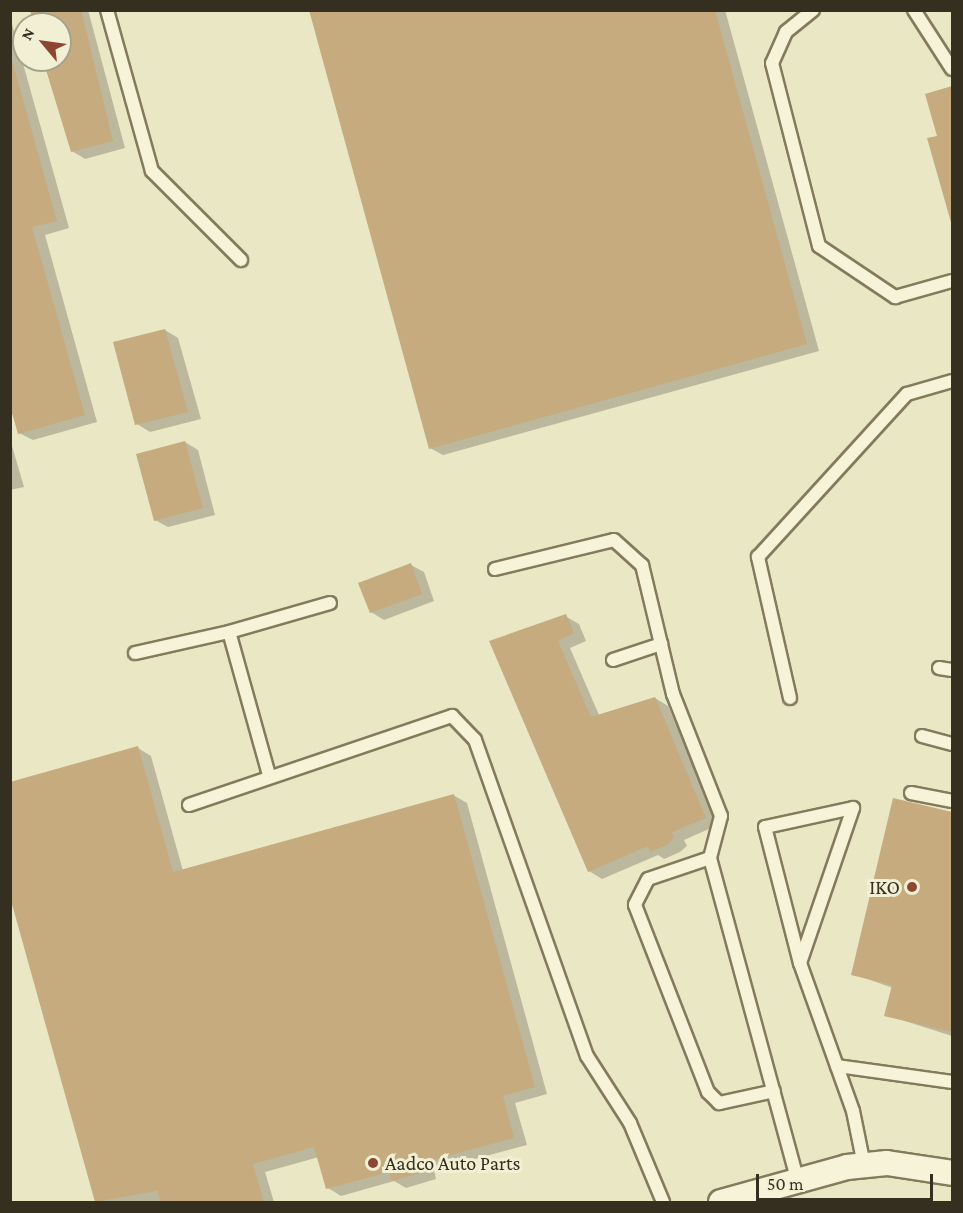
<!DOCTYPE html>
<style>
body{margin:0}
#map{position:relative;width:963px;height:1213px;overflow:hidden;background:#eae7c5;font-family:"Crimson Pro",serif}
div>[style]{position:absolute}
.shadow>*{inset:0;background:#0003}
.building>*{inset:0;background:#c5ab7e}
.roads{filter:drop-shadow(2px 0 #847a5d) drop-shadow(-2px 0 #847a5d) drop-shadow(0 2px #847a5d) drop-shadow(0 -2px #847a5d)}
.lane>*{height:12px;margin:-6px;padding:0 6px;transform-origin:6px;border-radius:6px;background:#f6f3d8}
.street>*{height:24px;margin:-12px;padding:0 12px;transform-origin:12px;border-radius:12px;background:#f6f3d8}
.dots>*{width:16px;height:16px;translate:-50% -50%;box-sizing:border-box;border:3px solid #f2f0d4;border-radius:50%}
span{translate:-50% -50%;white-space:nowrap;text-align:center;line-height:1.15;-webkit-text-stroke:6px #f2f0d4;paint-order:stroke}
.poi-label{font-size:20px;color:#352f1f}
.right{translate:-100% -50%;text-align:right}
.left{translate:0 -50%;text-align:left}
.frame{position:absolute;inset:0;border:12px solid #352f1f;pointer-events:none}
.north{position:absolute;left:12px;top:12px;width:60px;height:60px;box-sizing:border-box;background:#f2f0d4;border:2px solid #a6a38c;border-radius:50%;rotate:299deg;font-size:16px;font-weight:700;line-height:24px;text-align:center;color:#352f1f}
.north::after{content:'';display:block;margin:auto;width:21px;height:27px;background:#8d4632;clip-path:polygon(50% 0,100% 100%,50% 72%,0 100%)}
.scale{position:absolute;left:756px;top:1174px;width:177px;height:27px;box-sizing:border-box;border:3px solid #352f1f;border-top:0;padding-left:8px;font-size:18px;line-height:21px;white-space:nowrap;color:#352f1f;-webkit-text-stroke:4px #f2f0d4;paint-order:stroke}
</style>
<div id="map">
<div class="shadow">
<i style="clip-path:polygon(31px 10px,88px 10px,125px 148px,85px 159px,72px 151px,46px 60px,60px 60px,60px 24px,35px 24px)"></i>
<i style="clip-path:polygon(310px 10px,725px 10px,819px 351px,443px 455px,430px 448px)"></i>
<i style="clip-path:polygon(10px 17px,69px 228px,45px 235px,97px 422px,33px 440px,19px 433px,10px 399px)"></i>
<i style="clip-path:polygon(952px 88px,952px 223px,929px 139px,939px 137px,927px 95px)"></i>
<i style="clip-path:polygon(165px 330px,178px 338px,201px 419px,150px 432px,137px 424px)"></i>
<i style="clip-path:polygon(10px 439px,24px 487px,10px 490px)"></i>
<i style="clip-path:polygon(185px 442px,198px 450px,215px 515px,168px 527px,155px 520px)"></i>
<i style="clip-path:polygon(411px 565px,424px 572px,434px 601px,384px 620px,371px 612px)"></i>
<i style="clip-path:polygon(565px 616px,579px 624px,586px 641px,570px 648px,599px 715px,655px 698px,668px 706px,718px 825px,684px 840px,687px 846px,680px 852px,664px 859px,658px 855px,602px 879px,589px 871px,491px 642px)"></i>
<i style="clip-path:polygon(138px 748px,151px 756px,183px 871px,453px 795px,467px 803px,547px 1094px,515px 1103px,527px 1145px,434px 1170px,436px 1179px,406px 1188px,394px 1181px,341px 1196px,328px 1188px,319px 1157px,265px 1172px,274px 1202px,97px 1202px,10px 892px)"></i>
<i style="clip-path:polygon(894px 800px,952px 814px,952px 1036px,886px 1015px,893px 988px,853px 974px)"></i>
</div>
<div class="building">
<i style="clip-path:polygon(30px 10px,81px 10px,113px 141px,71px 152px,43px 60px,60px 60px,60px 24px,34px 24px)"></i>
<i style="clip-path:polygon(309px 10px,715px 10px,807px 344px,429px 449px)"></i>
<i style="clip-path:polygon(11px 57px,57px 221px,32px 227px,85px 415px,18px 434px,10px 406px)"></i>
<i style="clip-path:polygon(952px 86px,952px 226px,927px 138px,937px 136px,925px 94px)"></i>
<i style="clip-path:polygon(165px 329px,188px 412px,135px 425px,113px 342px)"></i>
<i style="clip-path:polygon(185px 441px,203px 508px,154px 521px,136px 454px)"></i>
<i style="clip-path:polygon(411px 563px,422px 594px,370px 613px,358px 583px)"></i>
<i style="clip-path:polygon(566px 614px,574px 633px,558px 641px,591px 717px,655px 697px,706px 818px,672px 832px,674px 838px,667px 845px,650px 852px,648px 846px,588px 872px,489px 641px)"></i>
<i style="clip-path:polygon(138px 746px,173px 872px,454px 794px,535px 1087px,503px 1096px,514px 1138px,422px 1163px,424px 1172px,392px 1181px,389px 1172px,326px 1189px,314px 1147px,253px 1164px,264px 1202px,161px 1202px,157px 1191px,95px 1202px,10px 897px,10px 782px)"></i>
<i style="clip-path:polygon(893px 798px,952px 812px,952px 1032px,884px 1016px,892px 985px,851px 975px)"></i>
</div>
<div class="roads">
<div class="lane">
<i style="left:107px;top:10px;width:167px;rotate:74.4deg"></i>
<i style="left:152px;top:171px;width:126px;rotate:45deg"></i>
<i style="left:813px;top:10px;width:35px;rotate:141deg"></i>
<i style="left:786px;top:32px;width:34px;rotate:114deg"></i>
<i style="left:772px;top:63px;width:189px;rotate:75.6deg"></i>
<i style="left:819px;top:246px;width:92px;rotate:33.9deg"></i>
<i style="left:895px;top:297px;width:59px;rotate:-15.7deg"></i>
<i style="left:914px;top:10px;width:70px;rotate:57.2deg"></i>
<i style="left:495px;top:569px;width:122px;rotate:-13.7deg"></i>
<i style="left:614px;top:540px;width:38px;rotate:42deg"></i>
<i style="left:642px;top:565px;width:133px;rotate:76.5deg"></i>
<i style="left:673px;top:694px;width:131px;rotate:68.5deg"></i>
<i style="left:721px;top:816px;width:43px;rotate:104.7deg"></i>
<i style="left:710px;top:858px;width:335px;rotate:74.8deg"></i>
<i style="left:135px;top:653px;width:96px;rotate:-12.6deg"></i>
<i style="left:613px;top:660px;width:51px;rotate:-18.4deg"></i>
<i style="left:939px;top:668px;width:13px;rotate:9deg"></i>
<i style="left:790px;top:698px;width:145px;rotate:-102.8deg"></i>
<i style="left:758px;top:557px;width:221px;rotate:-47.6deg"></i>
<i style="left:907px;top:394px;width:47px;rotate:-16.1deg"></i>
<i style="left:922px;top:736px;width:31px;rotate:15deg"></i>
<i style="left:269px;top:775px;width:148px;rotate:-105.6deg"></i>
<i style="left:229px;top:632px;width:105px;rotate:-16deg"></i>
<i style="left:911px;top:793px;width:42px;rotate:11deg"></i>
<i style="left:189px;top:805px;width:278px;rotate:-18.7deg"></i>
<i style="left:452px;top:716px;width:33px;rotate:46deg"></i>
<i style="left:475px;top:740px;width:335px;rotate:70.5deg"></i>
<i style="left:587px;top:1056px;width:80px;rotate:57.3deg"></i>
<i style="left:630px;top:1123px;width:86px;rotate:67.3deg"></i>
<i style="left:710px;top:858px;width:65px;rotate:161.3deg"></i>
<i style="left:648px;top:879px;width:29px;rotate:117deg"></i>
<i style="left:635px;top:905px;width:201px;rotate:68.7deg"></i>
<i style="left:708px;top:1092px;width:16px;rotate:45deg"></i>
<i style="left:719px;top:1103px;width:56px;rotate:-12.3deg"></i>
<i style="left:800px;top:963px;width:164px;rotate:-71.1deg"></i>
<i style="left:853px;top:808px;width:90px;rotate:167.8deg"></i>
<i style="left:765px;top:827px;width:140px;rotate:75.6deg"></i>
<i style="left:800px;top:963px;width:157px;rotate:70.3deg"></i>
<i style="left:853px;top:1111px;width:55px;rotate:78.5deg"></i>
<i style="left:837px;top:1066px;width:116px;rotate:7.9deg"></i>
</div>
<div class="street">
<i style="left:721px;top:1202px;width:131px;rotate:-15.5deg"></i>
<i style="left:847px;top:1167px;width:40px;rotate:-5.7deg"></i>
<i style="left:887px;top:1163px;width:66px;rotate:8.7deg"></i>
</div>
</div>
<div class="dots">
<i style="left:912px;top:887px;background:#8d4632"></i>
<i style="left:373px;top:1163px;background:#8d4632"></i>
</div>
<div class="poi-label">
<span class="right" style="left:900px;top:887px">IKO</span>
<span class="left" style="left:385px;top:1163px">Aadco Auto Parts</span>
</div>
<div class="frame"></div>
<div class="north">N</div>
<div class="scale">50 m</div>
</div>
